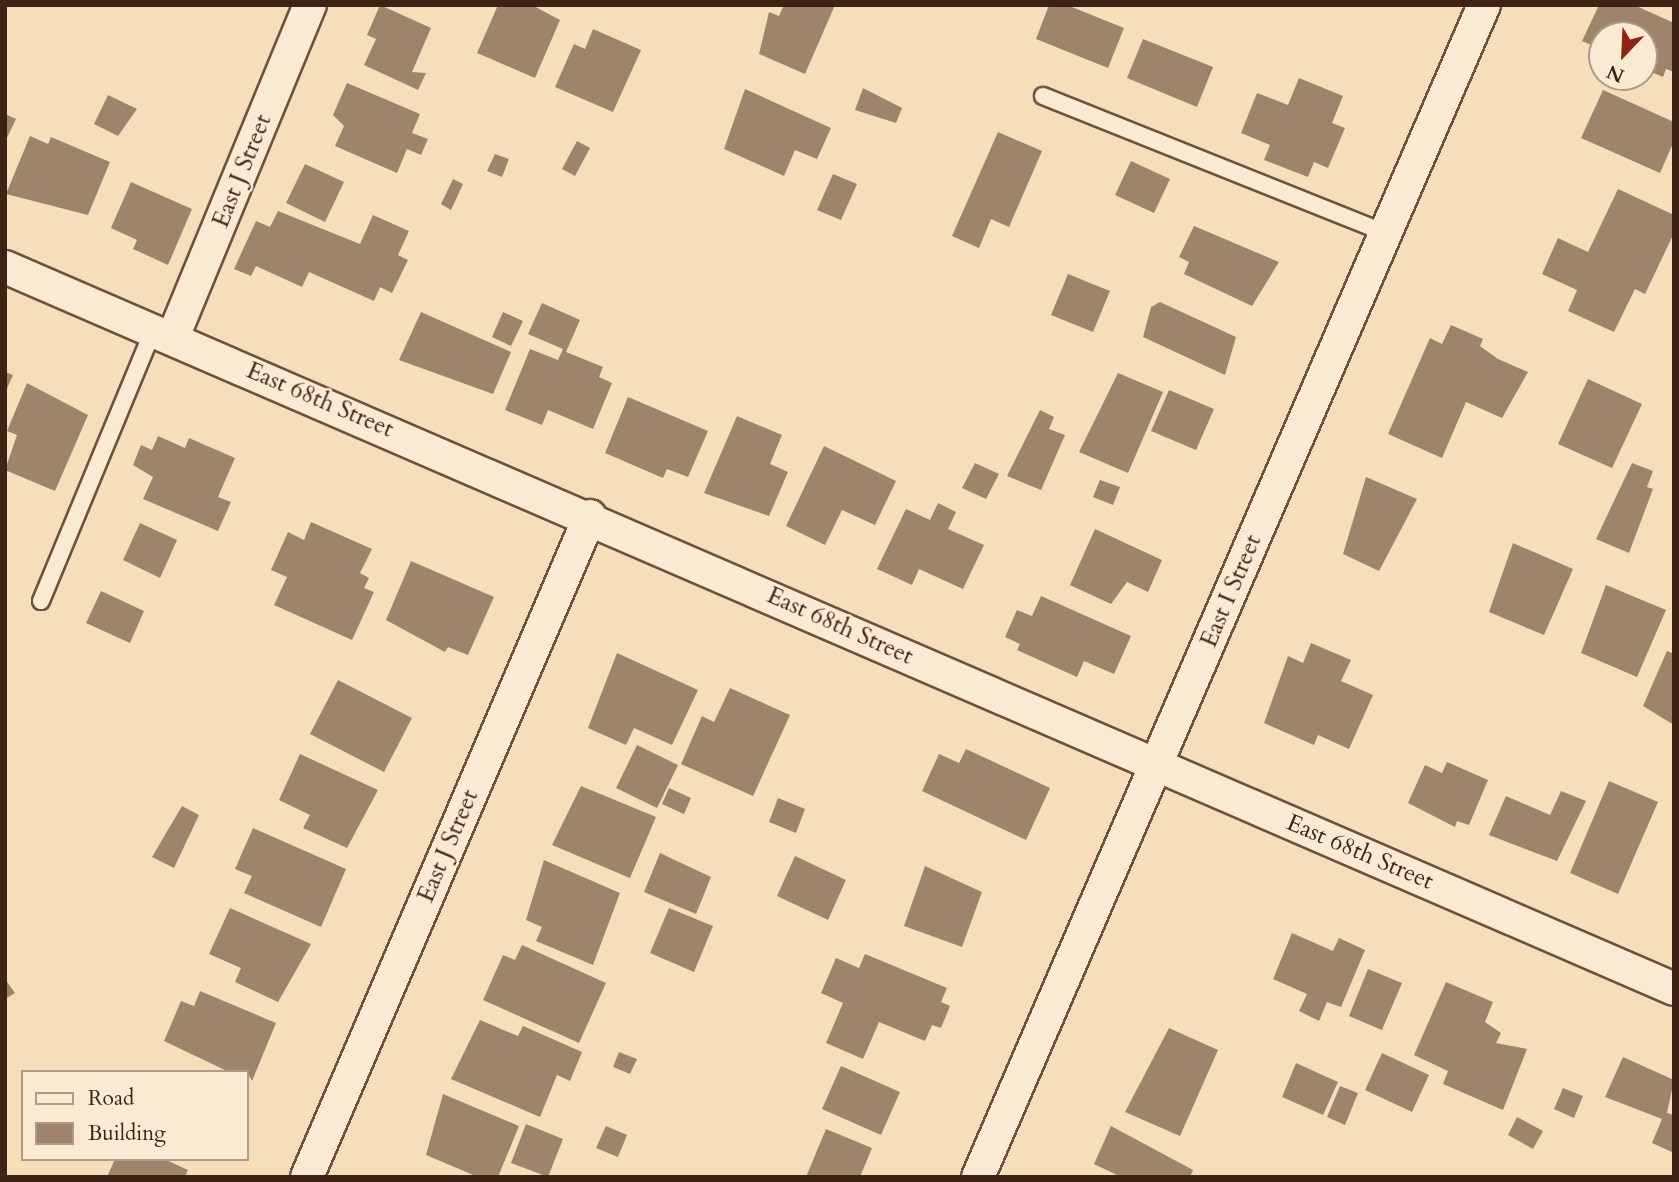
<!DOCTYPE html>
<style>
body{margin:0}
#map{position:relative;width:1679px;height:1182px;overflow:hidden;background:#f7debb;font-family:Cardo,serif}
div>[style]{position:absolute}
.building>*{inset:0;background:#9f846b}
.roads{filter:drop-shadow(2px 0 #6d513e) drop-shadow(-2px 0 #6d513e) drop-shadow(0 2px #6d513e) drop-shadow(0 -2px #6d513e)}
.lane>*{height:16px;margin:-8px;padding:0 8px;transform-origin:8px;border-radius:8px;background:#faead3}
.street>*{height:32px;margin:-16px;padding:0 16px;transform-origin:16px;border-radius:16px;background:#faead3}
span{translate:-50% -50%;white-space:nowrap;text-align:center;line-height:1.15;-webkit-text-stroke:5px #faead3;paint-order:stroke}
.street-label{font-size:24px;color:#3f2214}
.frame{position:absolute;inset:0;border:7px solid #3f2214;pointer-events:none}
.legend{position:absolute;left:21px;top:1070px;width:228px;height:91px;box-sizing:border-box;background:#faead3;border:2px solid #af9a87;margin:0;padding:9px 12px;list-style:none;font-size:21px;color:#3f2214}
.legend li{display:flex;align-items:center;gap:14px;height:35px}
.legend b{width:35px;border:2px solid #af9a87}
.north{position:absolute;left:1588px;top:21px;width:70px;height:70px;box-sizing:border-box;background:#faead3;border:2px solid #af9a87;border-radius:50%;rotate:203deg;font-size:19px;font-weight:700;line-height:28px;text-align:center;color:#3f2214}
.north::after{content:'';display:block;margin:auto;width:24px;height:32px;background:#8f2418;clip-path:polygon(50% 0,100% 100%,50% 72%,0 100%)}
</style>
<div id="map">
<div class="building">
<i style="clip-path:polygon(380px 5px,431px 28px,412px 72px,426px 73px,418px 90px,364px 65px,376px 39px,367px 35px)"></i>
<i style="clip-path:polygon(498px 5px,532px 5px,560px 20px,535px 78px,477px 53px)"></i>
<i style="clip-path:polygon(784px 5px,835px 5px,805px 74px,759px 54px,769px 12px,779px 16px)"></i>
<i style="clip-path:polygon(1049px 5px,1067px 5px,1124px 28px,1108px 68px,1036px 39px)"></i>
<i style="clip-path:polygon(1599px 5px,1634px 5px,1674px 23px,1674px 72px,1666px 69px,1663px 77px,1644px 69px,1644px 35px,1602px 35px,1602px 50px,1582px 41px)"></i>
<i style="clip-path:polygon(593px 29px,641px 50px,613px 112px,555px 87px,574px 44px,585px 49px)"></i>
<i style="clip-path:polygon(1143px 39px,1213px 67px,1197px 107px,1127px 78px)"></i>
<i style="clip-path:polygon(1299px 78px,1343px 96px,1332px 123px,1345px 128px,1328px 168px,1314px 162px,1308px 177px,1264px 160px,1270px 145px,1241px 133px,1257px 93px,1288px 105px)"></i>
<i style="clip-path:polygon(347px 83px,420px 114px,412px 133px,428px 139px,421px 155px,407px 149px,397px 173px,335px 146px,344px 126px,333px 115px)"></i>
<i style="clip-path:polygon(863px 88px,902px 108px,896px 123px,855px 110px)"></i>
<i style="clip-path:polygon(745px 89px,831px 128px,817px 159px,795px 150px,784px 176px,724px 149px)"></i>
<i style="clip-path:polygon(1603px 90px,1674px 122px,1674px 141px,1660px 173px,1581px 138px)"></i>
<i style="clip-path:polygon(108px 95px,137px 109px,118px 136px,94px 124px)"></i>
<i style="clip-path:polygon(5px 114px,16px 119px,5px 142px)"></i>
<i style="clip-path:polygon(998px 132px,1042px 151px,1009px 227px,991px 219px,979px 248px,952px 236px)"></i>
<i style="clip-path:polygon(30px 136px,48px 144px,51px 137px,110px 162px,88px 215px,6px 194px)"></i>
<i style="clip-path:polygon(577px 141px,590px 148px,575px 176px,562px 169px)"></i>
<i style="clip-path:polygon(495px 154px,509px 159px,502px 177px,487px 171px)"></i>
<i style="clip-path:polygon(1131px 161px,1170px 179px,1154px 213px,1115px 195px)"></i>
<i style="clip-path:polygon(305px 164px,344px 182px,325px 222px,286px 203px)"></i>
<i style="clip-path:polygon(833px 174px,857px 184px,841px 220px,817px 210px)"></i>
<i style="clip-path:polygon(453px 179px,463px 184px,451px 210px,441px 204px)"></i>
<i style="clip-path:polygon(131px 182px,192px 209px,168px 265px,133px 249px,137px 240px,111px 228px)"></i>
<i style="clip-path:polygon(1618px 189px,1674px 215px,1674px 233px,1645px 294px,1635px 289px,1614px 332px,1568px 311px,1577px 290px,1542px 274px,1558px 238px,1588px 252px)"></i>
<i style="clip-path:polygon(278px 211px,360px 244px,373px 215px,409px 231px,398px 255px,408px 260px,392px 293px,380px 287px,374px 301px,309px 272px,302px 287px,256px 266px,251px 276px,234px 269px,256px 221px,270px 227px)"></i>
<i style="clip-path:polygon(1194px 226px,1279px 262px,1252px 306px,1184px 274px,1189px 262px,1179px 257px)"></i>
<i style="clip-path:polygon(1068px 274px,1110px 291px,1093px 332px,1051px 315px)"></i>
<i style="clip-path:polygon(1160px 302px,1236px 337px,1225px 375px,1143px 337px,1151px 307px)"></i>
<i style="clip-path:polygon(542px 303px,580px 320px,566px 352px,603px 367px,599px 377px,612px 383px,593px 429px,548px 410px,542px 425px,505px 410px,530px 349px,558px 360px,563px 349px,528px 334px)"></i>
<i style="clip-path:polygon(421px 312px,511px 352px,493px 394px,399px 360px)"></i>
<i style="clip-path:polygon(503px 312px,523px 321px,511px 346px,492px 337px)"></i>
<i style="clip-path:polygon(1451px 325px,1483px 339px,1480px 346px,1498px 359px,1528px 372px,1502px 418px,1466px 402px,1442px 458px,1388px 434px,1430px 338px,1442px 344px)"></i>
<i style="clip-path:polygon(5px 372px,13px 375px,5px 393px)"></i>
<i style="clip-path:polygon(1118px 373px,1163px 392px,1128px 473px,1079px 452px)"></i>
<i style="clip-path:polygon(1588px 379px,1642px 404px,1612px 468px,1558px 444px)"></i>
<i style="clip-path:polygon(27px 383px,88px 415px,55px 491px,5px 470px,17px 435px,7px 431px)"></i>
<i style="clip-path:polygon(1169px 390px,1214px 409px,1196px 450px,1151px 431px)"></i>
<i style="clip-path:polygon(628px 397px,708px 431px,688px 477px,667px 469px,663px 478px,605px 453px)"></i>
<i style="clip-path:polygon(1040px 410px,1054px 417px,1049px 429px,1065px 435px,1041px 490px,1007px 476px)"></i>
<i style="clip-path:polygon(737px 416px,782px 435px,770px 464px,788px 472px,769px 516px,704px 493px)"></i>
<i style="clip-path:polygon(158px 436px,185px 448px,189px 438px,235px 458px,218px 497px,231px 502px,218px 531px,143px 499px,153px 477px,133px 465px,141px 445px,152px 450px)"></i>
<i style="clip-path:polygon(824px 446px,896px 481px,875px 525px,842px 510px,825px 545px,786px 526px)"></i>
<i style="clip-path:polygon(975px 463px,999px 474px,986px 499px,962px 488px)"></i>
<i style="clip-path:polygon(1632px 463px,1653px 471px,1647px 487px,1653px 489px,1629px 553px,1596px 539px)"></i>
<i style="clip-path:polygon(1366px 477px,1417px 499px,1379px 571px,1343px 554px)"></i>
<i style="clip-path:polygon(1100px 480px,1120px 487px,1113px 505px,1093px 497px)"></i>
<i style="clip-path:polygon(938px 503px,956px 512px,948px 529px,984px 545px,963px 589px,919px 569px,912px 585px,877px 569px,906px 509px,930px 520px)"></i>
<i style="clip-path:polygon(311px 522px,372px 549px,360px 573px,369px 578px,364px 588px,374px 592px,352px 640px,274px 605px,287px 577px,271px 570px,288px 532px,304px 540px)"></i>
<i style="clip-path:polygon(140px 523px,177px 540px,160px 578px,123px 560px)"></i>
<i style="clip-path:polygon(1095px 529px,1162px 560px,1148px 592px,1127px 582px,1111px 604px,1070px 585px)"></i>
<i style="clip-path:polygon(1513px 543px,1573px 569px,1544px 635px,1489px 612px)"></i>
<i style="clip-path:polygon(411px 561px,494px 597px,468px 655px,448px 647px,445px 652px,386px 620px)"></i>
<i style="clip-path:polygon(1606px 585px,1666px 610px,1637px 677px,1581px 653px)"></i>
<i style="clip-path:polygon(101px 591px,144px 611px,130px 643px,86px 623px)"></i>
<i style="clip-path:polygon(1041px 596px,1131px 636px,1114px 674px,1084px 661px,1077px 677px,1017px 650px,1020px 644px,1005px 637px,1017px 610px,1032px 616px)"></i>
<i style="clip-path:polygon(1311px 643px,1351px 660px,1341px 681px,1373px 695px,1349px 749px,1318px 735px,1314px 745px,1264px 723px,1288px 656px,1303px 663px)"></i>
<i style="clip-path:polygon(1667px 651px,1674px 654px,1674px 725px,1643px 706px)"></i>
<i style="clip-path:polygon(617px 653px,698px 690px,672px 745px,634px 728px,626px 745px,588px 728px)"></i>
<i style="clip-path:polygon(338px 680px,412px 718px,384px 772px,310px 734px)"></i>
<i style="clip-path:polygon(730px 688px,790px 715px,753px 796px,681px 764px,702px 716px,714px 722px)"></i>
<i style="clip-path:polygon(637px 745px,678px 765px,657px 808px,616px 788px)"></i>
<i style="clip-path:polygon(966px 749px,1050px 788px,1026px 840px,922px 791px,939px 754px,959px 763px)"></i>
<i style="clip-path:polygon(300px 754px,378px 790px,347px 848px,303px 828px,310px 815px,279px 800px)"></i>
<i style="clip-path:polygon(1447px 762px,1488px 780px,1469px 825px,1457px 821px,1455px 827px,1408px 803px,1425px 765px,1442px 773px)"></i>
<i style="clip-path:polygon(1609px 781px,1658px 802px,1618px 894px,1570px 873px)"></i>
<i style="clip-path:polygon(581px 786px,656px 817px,630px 878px,552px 845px)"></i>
<i style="clip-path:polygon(669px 788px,691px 798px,684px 814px,662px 804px)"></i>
<i style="clip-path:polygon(1561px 791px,1586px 801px,1557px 861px,1489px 835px,1506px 796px,1550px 815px)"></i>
<i style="clip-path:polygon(778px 798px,805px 809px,796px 833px,769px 822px)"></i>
<i style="clip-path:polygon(182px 806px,199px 815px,174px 868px,152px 857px)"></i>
<i style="clip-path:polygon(253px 828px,346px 869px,321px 927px,244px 893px,252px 876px,235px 869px)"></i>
<i style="clip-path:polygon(660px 853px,711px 877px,696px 914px,644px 892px)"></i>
<i style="clip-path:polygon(795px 856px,846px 880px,828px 920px,777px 896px)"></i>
<i style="clip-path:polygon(544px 860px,620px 893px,593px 965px,536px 941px,542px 927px,526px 920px)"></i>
<i style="clip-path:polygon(925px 866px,982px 892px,962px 947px,904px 926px)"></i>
<i style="clip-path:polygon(230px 908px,311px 944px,278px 1002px,235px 982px,241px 968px,209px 954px)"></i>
<i style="clip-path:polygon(669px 908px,713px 926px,694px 972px,650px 953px)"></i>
<i style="clip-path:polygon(1292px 933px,1333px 951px,1339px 938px,1365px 950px,1341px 1007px,1327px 1002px,1319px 1021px,1299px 1011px,1307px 994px,1273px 979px)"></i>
<i style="clip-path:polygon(522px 945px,606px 983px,579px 1043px,483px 1000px,503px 955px,515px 960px)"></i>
<i style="clip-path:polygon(865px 954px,947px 988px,941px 1002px,950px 1006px,941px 1028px,932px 1025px,925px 1041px,879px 1022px,863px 1059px,826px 1043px,843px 1003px,821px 993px,836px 958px,859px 968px)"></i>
<i style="clip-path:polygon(1368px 969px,1402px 983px,1382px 1030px,1349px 1016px)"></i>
<i style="clip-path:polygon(5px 979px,15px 993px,5px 999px)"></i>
<i style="clip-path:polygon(1446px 982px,1493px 1002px,1485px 1022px,1501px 1033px,1496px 1043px,1527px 1049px,1503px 1110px,1443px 1084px,1448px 1071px,1414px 1055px)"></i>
<i style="clip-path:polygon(200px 991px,276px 1023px,252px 1081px,247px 1072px,229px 1072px,164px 1041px,181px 1001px,194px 1006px)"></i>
<i style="clip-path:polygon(480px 1020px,518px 1036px,523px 1026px,582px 1052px,570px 1081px,557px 1075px,540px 1117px,451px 1079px)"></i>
<i style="clip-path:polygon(1169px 1028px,1218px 1050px,1180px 1136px,1125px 1112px)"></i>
<i style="clip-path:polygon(619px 1052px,637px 1059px,630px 1074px,613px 1067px)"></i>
<i style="clip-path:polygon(1382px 1053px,1429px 1075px,1412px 1112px,1365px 1090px)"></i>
<i style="clip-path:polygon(1623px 1057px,1674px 1080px,1667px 1113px,1674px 1115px,1674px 1153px,1652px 1143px,1662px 1119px,1605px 1097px)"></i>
<i style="clip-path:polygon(1296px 1063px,1338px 1082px,1323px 1115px,1282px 1097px)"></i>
<i style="clip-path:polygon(841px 1066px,900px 1092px,881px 1135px,822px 1109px)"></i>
<i style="clip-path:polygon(1340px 1086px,1358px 1093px,1345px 1125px,1327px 1117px)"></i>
<i style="clip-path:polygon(1563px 1088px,1583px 1096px,1574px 1118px,1554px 1109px)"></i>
<i style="clip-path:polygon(443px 1094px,519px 1126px,498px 1177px,478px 1177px,426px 1155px)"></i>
<i style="clip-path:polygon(1517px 1117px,1543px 1131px,1533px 1149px,1508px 1135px)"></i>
<i style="clip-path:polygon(526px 1124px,563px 1139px,548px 1177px,511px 1163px)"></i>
<i style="clip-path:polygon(606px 1126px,627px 1135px,618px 1157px,596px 1148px)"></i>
<i style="clip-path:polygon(1111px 1126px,1193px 1170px,1190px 1177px,1121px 1177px,1094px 1164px)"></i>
<i style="clip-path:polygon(826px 1129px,872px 1148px,860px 1177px,806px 1177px)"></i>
<i style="clip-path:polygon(115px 1159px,164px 1159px,188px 1170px,185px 1177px,107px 1177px)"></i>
</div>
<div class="roads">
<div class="lane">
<i style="left:1043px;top:96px;width:368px;rotate:21.8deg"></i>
<i style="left:41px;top:601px;width:295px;rotate:-67.5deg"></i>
</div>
<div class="street">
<i style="left:5px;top:267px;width:1818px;rotate:23.39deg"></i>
<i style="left:173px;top:337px;width:359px;rotate:-67.6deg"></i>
<i style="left:307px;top:1177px;width:719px;rotate:-66.82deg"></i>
<i style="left:978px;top:1177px;width:1277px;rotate:-66.65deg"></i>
</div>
</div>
<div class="street-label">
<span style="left:242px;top:171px;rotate:-68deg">East J Street</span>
<span style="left:320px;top:400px;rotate:23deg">East 68th Street</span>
<span style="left:1231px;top:591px;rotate:-67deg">East I Street</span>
<span style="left:840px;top:626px;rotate:24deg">East 68th Street</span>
<span style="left:448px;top:846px;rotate:-67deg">East J Street</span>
<span style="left:1360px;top:852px;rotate:23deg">East 68th Street</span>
</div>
<div class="frame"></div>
<ul class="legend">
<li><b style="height:9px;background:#faead3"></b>Road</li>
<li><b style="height:19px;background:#9f846b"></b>Building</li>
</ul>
<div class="north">N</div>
</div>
